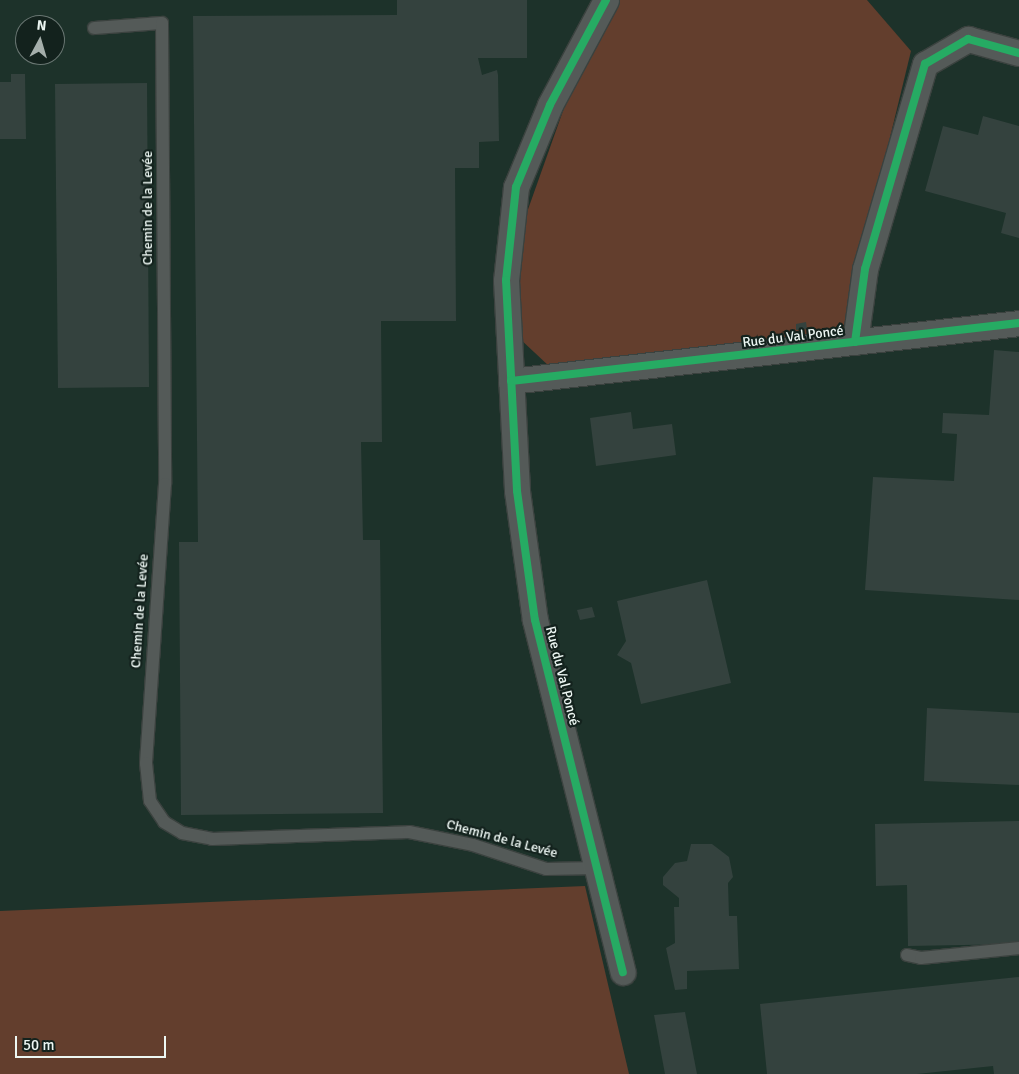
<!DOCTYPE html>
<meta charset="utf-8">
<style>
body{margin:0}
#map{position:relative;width:1019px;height:1074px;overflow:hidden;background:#202825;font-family:Signika,sans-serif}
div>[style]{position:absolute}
.built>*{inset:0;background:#1d322a}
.green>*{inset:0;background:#633e2d}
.building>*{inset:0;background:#34423e}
.roads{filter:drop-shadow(1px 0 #3b423f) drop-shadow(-1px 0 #3b423f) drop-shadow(0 1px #3b423f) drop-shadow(0 -1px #3b423f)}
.lane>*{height:12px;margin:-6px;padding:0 6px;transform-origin:6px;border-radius:6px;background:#545a58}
.street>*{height:25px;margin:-12.5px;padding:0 12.5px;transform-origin:12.5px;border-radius:12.5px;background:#545a58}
.cycleway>*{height:8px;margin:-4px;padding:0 4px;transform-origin:4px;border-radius:4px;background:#26ab63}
span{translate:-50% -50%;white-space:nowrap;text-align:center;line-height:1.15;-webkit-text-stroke:4.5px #13221d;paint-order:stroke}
.street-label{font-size:14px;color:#edf7f3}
.north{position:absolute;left:15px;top:15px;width:50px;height:50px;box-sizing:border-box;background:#13221d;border:1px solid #6a7773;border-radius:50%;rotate:6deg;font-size:14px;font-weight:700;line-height:20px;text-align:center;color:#edf7f3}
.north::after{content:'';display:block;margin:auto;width:18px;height:22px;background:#a5afab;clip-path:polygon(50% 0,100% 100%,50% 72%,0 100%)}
.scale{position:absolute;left:15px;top:1036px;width:151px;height:22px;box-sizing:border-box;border:2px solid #edf7f3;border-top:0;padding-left:6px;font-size:15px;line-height:18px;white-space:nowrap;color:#edf7f3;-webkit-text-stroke:4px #13221d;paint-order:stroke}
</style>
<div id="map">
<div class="built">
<i style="clip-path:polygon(evenodd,0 0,620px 0,564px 108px,521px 229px,911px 52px,867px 0,1019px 0,1019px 1074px,0 1074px,0 0,25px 25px,55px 25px,55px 55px,25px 55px,25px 25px)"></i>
</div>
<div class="green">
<i style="clip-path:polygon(620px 0,867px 0,911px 51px,841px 339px,550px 367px,519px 338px,521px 229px,564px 108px)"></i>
<i style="clip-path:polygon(585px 886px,629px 1074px,0 1074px,0 911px)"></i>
</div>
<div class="building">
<i style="clip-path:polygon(397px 0,527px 0,527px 58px,478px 58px,482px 75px,497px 70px,498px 75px,499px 141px,479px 142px,479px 168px,455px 168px,456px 321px,381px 321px,382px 442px,361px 442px,363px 540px,380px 540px,383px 813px,181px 815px,179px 542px,198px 542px,193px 16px,397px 15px)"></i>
<i style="clip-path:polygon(11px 74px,25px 74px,26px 139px,0 139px,0 82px,11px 82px)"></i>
<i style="clip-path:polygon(147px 83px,149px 387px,58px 388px,55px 84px)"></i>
<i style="clip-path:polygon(983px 116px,1019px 126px,1019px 238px,1001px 233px,1006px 213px,925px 191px,943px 126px,978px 135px)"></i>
<i style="clip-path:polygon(806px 322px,807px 329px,796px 330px,796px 324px)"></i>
<i style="clip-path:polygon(994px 350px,1019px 352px,1019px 600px,865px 590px,873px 477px,954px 481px,957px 434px,942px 433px,943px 413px,989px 415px)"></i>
<i style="clip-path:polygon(631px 412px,633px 429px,672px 424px,676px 455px,596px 466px,590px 418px)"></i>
<i style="clip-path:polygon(707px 580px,731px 683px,641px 704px,631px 663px,617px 655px,626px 641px,617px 601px)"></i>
<i style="clip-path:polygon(592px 607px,595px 617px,580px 620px,577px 610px)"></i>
<i style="clip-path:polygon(927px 708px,1019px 713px,1019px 785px,924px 781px)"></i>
<i style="clip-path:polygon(1019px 821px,1019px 944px,908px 946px,907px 885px,876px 886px,875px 824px)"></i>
<i style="clip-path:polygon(691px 844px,712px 844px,729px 857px,733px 877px,728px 883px,729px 916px,737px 916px,739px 969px,687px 971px,687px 989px,675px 990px,666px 948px,675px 943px,674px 907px,679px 907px,679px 898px,663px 885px,663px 877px,675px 863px,687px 861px)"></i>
<i style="clip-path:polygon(1019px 977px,1019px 1074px,994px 1074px,993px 1066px,917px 1074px,767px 1074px,760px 1004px)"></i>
<i style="clip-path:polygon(685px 1012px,697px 1074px,665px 1074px,654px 1015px)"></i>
</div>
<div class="roads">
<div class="lane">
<i style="left:94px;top:28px;width:68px;rotate:-4.2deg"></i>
<i style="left:162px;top:23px;width:461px;rotate:89.6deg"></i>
<i style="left:165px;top:484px;width:280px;rotate:93.9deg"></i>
<i style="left:146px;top:763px;width:38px;rotate:84deg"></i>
<i style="left:150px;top:801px;width:25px;rotate:56deg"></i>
<i style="left:164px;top:822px;width:21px;rotate:31deg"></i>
<i style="left:182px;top:833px;width:31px;rotate:11deg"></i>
<i style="left:212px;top:839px;width:197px;rotate:-2deg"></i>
<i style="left:409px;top:832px;width:65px;rotate:11.5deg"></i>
<i style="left:473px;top:845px;width:77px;rotate:18.2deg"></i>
<i style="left:546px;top:869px;width:52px;rotate:-1.1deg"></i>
<i style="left:907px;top:955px;width:14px;rotate:12deg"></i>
<i style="left:921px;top:958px;width:99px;rotate:-5.8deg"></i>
</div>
<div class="street">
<i style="left:606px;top:0;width:119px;rotate:118.1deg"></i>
<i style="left:550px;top:105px;width:89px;rotate:112.5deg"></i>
<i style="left:516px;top:187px;width:94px;rotate:96.1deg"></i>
<i style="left:506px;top:280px;width:211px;rotate:87deg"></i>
<i style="left:517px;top:491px;width:130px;rotate:82.1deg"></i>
<i style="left:535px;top:620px;width:363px;rotate:76deg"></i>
<i style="left:855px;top:342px;width:74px;rotate:-82.2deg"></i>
<i style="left:865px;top:269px;width:214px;rotate:-73.7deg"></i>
<i style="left:925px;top:64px;width:50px;rotate:-30.2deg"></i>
<i style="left:968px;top:39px;width:53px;rotate:15.4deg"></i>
<i style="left:511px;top:381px;width:511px;rotate:-6.51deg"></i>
</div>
</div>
<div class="cycleway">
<i style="left:606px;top:0;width:119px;rotate:118.1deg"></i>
<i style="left:550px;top:105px;width:89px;rotate:112.5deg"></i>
<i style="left:516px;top:187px;width:94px;rotate:96.1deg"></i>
<i style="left:506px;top:280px;width:211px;rotate:87deg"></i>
<i style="left:517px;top:491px;width:130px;rotate:82.1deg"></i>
<i style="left:535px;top:620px;width:363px;rotate:76deg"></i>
<i style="left:855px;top:342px;width:74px;rotate:-82.2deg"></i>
<i style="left:865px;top:269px;width:214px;rotate:-73.7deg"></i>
<i style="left:925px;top:64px;width:50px;rotate:-30.2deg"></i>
<i style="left:968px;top:39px;width:53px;rotate:15.4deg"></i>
<i style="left:511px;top:381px;width:511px;rotate:-6.51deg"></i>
</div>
<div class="street-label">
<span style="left:148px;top:208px;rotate:-90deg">Chemin de la Levée</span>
<span style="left:793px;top:337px;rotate:-7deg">Rue du Val Poncé</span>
<span style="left:140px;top:611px;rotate:-86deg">Chemin de la Levée</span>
<span style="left:562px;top:676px;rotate:76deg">Rue du Val Poncé</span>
<span style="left:502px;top:839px;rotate:15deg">Chemin de la Levée</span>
</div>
<div class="north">N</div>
<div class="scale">50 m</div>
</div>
